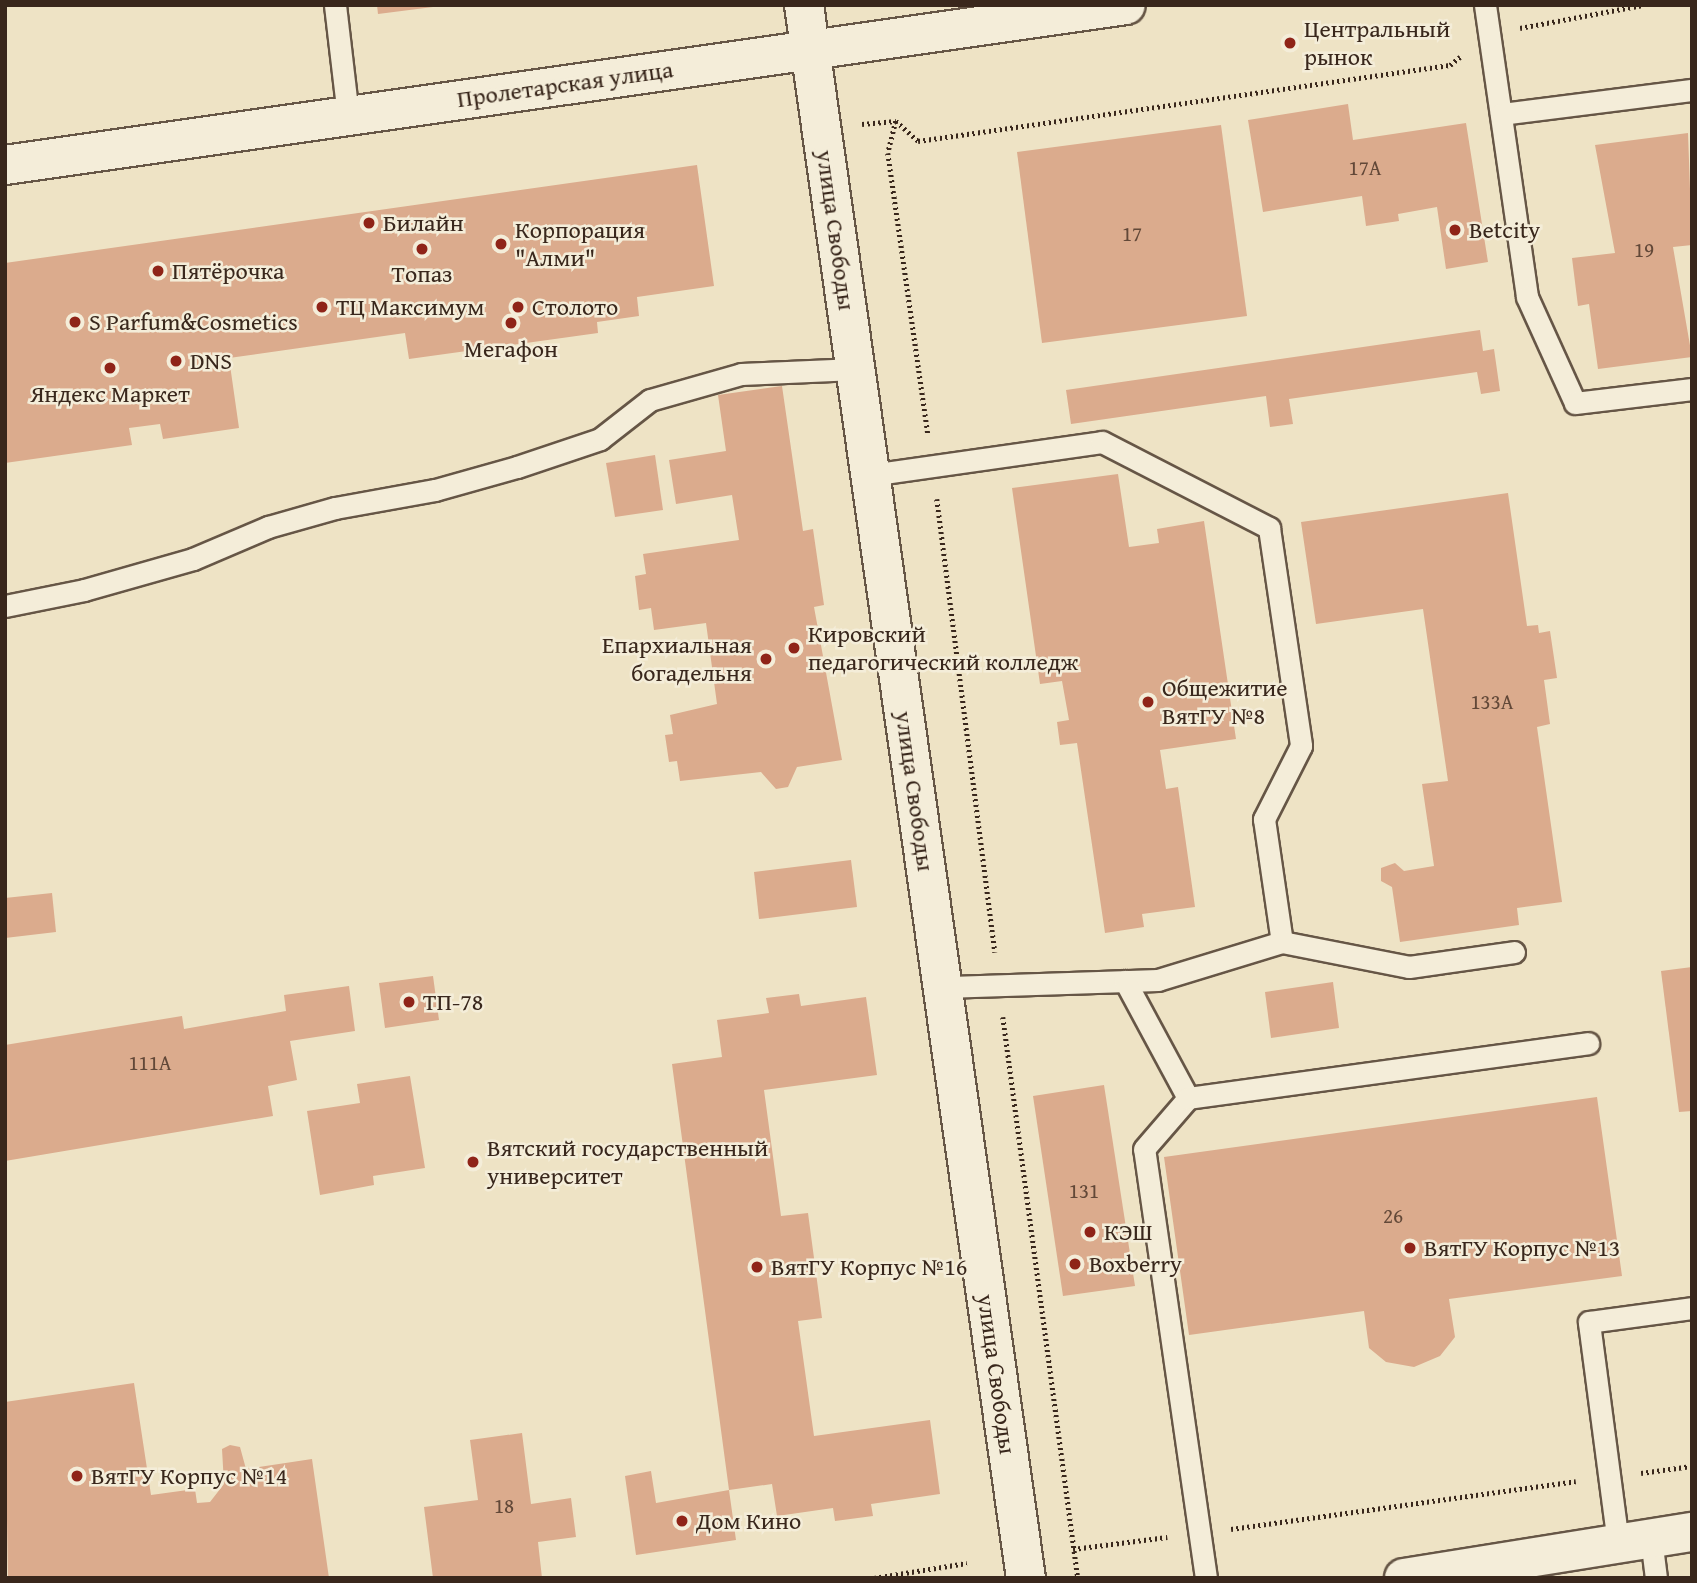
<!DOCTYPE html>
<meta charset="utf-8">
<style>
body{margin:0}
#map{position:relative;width:1697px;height:1583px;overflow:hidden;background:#eee3c5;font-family:"Gentium Book Plus",serif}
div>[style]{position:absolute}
.building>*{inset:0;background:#dbab8d}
.path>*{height:4.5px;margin-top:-2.25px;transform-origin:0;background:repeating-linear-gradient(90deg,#39271c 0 2px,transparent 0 5.5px)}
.roads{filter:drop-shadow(2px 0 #665646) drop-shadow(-2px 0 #665646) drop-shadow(0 2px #665646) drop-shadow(0 -2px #665646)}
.lane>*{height:21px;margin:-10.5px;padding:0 10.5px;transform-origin:10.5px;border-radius:10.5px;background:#f4edd9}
.street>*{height:38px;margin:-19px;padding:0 19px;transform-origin:19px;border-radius:19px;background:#f4edd9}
.dots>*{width:19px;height:19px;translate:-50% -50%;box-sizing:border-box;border:4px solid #f4edd9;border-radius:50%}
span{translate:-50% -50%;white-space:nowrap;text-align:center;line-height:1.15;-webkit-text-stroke:5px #f4edd9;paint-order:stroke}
.number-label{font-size:21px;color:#624838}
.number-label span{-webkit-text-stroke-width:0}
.poi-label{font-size:24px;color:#39271c}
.left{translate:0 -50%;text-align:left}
.right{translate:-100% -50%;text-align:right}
.street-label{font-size:24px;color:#39271c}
.frame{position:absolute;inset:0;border:7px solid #39271c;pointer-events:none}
</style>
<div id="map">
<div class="building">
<i style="clip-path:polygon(377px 5px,433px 5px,433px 7px,378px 14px)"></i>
<i style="clip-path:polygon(1348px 104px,1353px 140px,1466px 123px,1488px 262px,1446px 269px,1437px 207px,1398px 214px,1399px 221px,1366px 226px,1362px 196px,1263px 212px,1248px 120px)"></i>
<i style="clip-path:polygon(1221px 125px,1247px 316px,1042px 343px,1017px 152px)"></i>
<i style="clip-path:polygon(1688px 133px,1692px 245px,1673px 247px,1692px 357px,1598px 369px,1589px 304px,1578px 306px,1572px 258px,1615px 253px,1595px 145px)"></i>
<i style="clip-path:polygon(697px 165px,714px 286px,637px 297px,639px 316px,597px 322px,598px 333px,409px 359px,405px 333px,229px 358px,239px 428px,163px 439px,160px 424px,129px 428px,132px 445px,5px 463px,5px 263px)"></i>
<i style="clip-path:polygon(1480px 330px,1483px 351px,1494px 349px,1500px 391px,1481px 394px,1477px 372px,1289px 399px,1293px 424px,1270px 427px,1266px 396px,1071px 424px,1066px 390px)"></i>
<i style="clip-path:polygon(782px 386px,803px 531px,813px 529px,824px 605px,814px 607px,842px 760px,797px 767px,788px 787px,776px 789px,761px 772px,680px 781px,677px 761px,669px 762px,665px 735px,673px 734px,670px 715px,717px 704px,706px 623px,654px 630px,651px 608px,639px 610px,635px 576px,646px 574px,643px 554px,739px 540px,732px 495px,676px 504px,669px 460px,726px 451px,718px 395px)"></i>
<i style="clip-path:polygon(655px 455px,663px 510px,615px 517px,606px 463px)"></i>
<i style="clip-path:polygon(1118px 474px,1129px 547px,1159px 543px,1157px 529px,1204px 521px,1236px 739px,1160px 750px,1166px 789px,1178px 787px,1195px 907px,1142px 914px,1144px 927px,1105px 933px,1077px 743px,1060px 745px,1057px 722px,1069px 720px,1062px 681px,1040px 684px,1012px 488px)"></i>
<i style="clip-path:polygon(1508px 493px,1527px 626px,1538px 625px,1539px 633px,1550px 631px,1557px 678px,1544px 680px,1550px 724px,1537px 727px,1562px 902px,1517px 908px,1519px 925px,1400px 942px,1392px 887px,1381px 881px,1381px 868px,1395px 863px,1404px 871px,1434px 866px,1422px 784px,1448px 781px,1423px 609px,1316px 624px,1301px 522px)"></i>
<i style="clip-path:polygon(851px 860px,857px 907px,759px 919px,754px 872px)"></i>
<i style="clip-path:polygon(52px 893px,56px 932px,5px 938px,5px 898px)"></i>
<i style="clip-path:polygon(1692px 967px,1692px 1111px,1679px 1112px,1661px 971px)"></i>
<i style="clip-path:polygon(433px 976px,439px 1020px,385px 1028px,379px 983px)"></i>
<i style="clip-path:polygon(1333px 982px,1339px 1028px,1271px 1038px,1265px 992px)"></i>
<i style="clip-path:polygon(349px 986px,355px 1031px,290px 1041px,297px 1080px,268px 1086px,273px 1116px,5px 1161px,5px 1045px,182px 1016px,184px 1029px,286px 1011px,284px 995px)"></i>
<i style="clip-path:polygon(799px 994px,801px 1006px,866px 997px,877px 1075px,764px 1090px,781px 1216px,808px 1213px,822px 1318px,798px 1321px,814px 1436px,930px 1420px,940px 1494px,871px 1504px,873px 1516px,835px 1521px,833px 1508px,777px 1516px,772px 1484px,729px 1490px,736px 1540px,636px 1555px,625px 1476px,651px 1471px,656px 1503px,729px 1490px,672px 1064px,722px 1057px,717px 1020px,769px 1013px,766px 998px)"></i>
<i style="clip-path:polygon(410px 1076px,425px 1168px,373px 1176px,374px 1185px,320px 1195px,307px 1111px,360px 1103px,357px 1084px)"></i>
<i style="clip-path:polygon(1104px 1085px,1135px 1286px,1063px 1296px,1033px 1096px)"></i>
<i style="clip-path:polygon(1597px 1097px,1622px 1276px,1449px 1299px,1455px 1337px,1440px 1356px,1414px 1367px,1386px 1362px,1369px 1348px,1364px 1311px,1189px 1335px,1164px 1157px)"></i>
<i style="clip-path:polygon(134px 1383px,151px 1495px,195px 1489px,197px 1503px,210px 1502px,224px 1484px,222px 1449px,230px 1445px,240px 1447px,246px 1469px,312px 1459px,329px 1578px,8px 1578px,5px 1402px)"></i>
<i style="clip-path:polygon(522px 1433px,531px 1504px,571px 1498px,576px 1537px,538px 1542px,542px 1578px,433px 1578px,424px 1507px,478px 1500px,470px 1440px)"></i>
</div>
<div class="path">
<i style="left:1520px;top:28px;width:125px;rotate:-10.6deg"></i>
<i style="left:896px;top:121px;width:33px;rotate:104deg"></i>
<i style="left:888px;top:153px;width:285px;rotate:81.9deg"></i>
<i style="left:862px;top:124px;width:34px;rotate:-5deg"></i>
<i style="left:896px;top:121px;width:30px;rotate:42deg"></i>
<i style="left:918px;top:141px;width:537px;rotate:-8.13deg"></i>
<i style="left:1450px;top:65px;width:13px;rotate:-39deg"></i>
<i style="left:937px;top:499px;width:457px;rotate:82.7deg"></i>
<i style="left:1003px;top:1017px;width:566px;rotate:82.39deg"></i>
<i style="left:1641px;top:1473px;width:51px;rotate:-7.8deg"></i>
<i style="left:1231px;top:1529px;width:348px;rotate:-7.9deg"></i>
<i style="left:1073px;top:1549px;width:95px;rotate:-7.3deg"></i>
<i style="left:874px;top:1578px;width:94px;rotate:-9.2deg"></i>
</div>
<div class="roads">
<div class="lane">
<i style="left:335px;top:5px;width:111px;rotate:83.3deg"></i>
<i style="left:1485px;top:5px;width:295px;rotate:81.8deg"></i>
<i style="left:1527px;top:297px;width:116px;rotate:65.6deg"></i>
<i style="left:1575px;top:403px;width:118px;rotate:-6.8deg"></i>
<i style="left:1501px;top:114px;width:193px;rotate:-7.2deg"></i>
<i style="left:871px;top:475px;width:233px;rotate:-8.1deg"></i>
<i style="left:1102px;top:442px;width:188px;rotate:27.2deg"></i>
<i style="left:1269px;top:528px;width:220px;rotate:81.6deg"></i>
<i style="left:1301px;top:746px;width:82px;rotate:116.9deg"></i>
<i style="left:1264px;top:819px;width:124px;rotate:81.7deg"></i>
<i style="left:1282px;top:942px;width:130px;rotate:163deg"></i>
<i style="left:1158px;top:980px;width:215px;rotate:178.1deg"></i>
<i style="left:5px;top:606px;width:81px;rotate:-11.4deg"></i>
<i style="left:84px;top:590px;width:113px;rotate:-15.9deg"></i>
<i style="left:193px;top:559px;width:82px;rotate:-23.1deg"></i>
<i style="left:268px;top:527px;width:70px;rotate:-15.8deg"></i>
<i style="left:335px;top:508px;width:102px;rotate:-10.2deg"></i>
<i style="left:435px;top:490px;width:85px;rotate:-15.7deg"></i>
<i style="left:517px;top:467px;width:88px;rotate:-18.6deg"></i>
<i style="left:600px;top:439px;width:63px;rotate:-38deg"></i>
<i style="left:650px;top:400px;width:95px;rotate:-15.9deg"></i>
<i style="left:741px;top:374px;width:115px;rotate:-2.5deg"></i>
<i style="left:1282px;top:942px;width:129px;rotate:11.1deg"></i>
<i style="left:1409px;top:967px;width:106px;rotate:-8.1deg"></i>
<i style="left:1125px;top:981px;width:133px;rotate:61.7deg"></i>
<i style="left:1651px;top:1538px;width:40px;rotate:82.9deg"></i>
<i style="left:1618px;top:1543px;width:223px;rotate:-97.5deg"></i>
<i style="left:1589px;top:1322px;width:104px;rotate:-7.7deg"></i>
<i style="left:1206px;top:1578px;width:433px;rotate:-98.2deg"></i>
<i style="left:1144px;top:1149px;width:67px;rotate:-49.2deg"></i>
<i style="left:1188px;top:1098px;width:404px;rotate:-7.8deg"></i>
</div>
<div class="street">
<i style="left:804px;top:5px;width:1589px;rotate:81.97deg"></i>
<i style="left:5px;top:165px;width:1132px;rotate:-8.12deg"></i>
<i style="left:1404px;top:1578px;width:292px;rotate:-9.1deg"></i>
</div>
</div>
<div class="dots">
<i style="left:1290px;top:43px;background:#8f2418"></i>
<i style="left:369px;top:223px;background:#8f2418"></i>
<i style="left:1455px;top:230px;background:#8f2418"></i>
<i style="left:501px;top:244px;background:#8f2418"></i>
<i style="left:422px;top:249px;background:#8f2418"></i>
<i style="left:158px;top:271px;background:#8f2418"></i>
<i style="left:322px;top:307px;background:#8f2418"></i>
<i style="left:518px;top:307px;background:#8f2418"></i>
<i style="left:75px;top:322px;background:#8f2418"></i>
<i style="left:511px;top:323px;background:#8f2418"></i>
<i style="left:176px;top:361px;background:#8f2418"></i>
<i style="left:110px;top:368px;background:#8f2418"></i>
<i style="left:794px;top:648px;background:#8f2418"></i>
<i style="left:766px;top:659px;background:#8f2418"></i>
<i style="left:1148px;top:702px;background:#8f2418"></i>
<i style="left:409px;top:1002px;background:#8f2418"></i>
<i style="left:473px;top:1162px;background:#8f2418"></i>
<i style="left:1090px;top:1232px;background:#8f2418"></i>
<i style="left:1410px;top:1248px;background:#8f2418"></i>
<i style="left:1075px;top:1264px;background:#8f2418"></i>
<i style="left:757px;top:1267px;background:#8f2418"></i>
<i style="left:77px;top:1476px;background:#8f2418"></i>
<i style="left:682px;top:1521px;background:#8f2418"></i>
</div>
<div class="number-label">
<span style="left:1365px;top:168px">17А</span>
<span style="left:1132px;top:234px">17</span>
<span style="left:1644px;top:250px">19</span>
<span style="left:1492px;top:702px">133А</span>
<span style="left:150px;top:1063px">111А</span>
<span style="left:1084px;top:1191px">131</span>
<span style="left:1393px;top:1216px">26</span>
<span style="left:504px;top:1506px">18</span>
</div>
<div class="poi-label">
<span class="left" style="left:1304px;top:43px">Центральный<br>рынок</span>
<span class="left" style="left:383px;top:223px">Билайн</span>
<span class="left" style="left:515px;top:244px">Корпорация<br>"Алми"</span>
<span class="left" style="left:1469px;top:230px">Betcity</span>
<span class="left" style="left:172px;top:271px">Пятёрочка</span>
<span style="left:422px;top:274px">Топаз</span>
<span class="left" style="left:336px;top:307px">ТЦ Максимум</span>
<span class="left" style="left:532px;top:307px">Столото</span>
<span class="left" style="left:89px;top:322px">S Parfum&amp;Cosmetics</span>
<span style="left:511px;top:349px">Мегафон</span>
<span class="left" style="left:190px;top:361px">DNS</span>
<span style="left:110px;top:394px">Яндекс Маркет</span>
<span class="left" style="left:808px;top:648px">Кировский<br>педагогический колледж</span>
<span class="right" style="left:752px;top:659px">Епархиальная<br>богадельня</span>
<span class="left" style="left:1162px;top:702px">Общежитие<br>ВятГУ №8</span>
<span class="left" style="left:423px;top:1002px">ТП-78</span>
<span class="left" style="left:487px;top:1162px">Вятский государственный<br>университет</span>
<span class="left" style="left:1104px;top:1232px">КЭШ</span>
<span class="left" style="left:1424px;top:1248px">ВятГУ Корпус №13</span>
<span class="left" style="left:1089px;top:1264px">Boxberry</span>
<span class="left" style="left:771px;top:1267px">ВятГУ Корпус №16</span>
<span class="left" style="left:91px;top:1476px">ВятГУ Корпус №14</span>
<span class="left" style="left:696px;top:1521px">Дом Кино</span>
</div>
<div class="street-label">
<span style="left:565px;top:84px;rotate:-8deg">Пролетарская улица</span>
<span style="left:836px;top:230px;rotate:82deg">улица Свободы</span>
<span style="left:915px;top:791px;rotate:82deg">улица Свободы</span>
<span style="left:997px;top:1374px;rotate:82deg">улица Свободы</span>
</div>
<div class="frame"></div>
</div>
